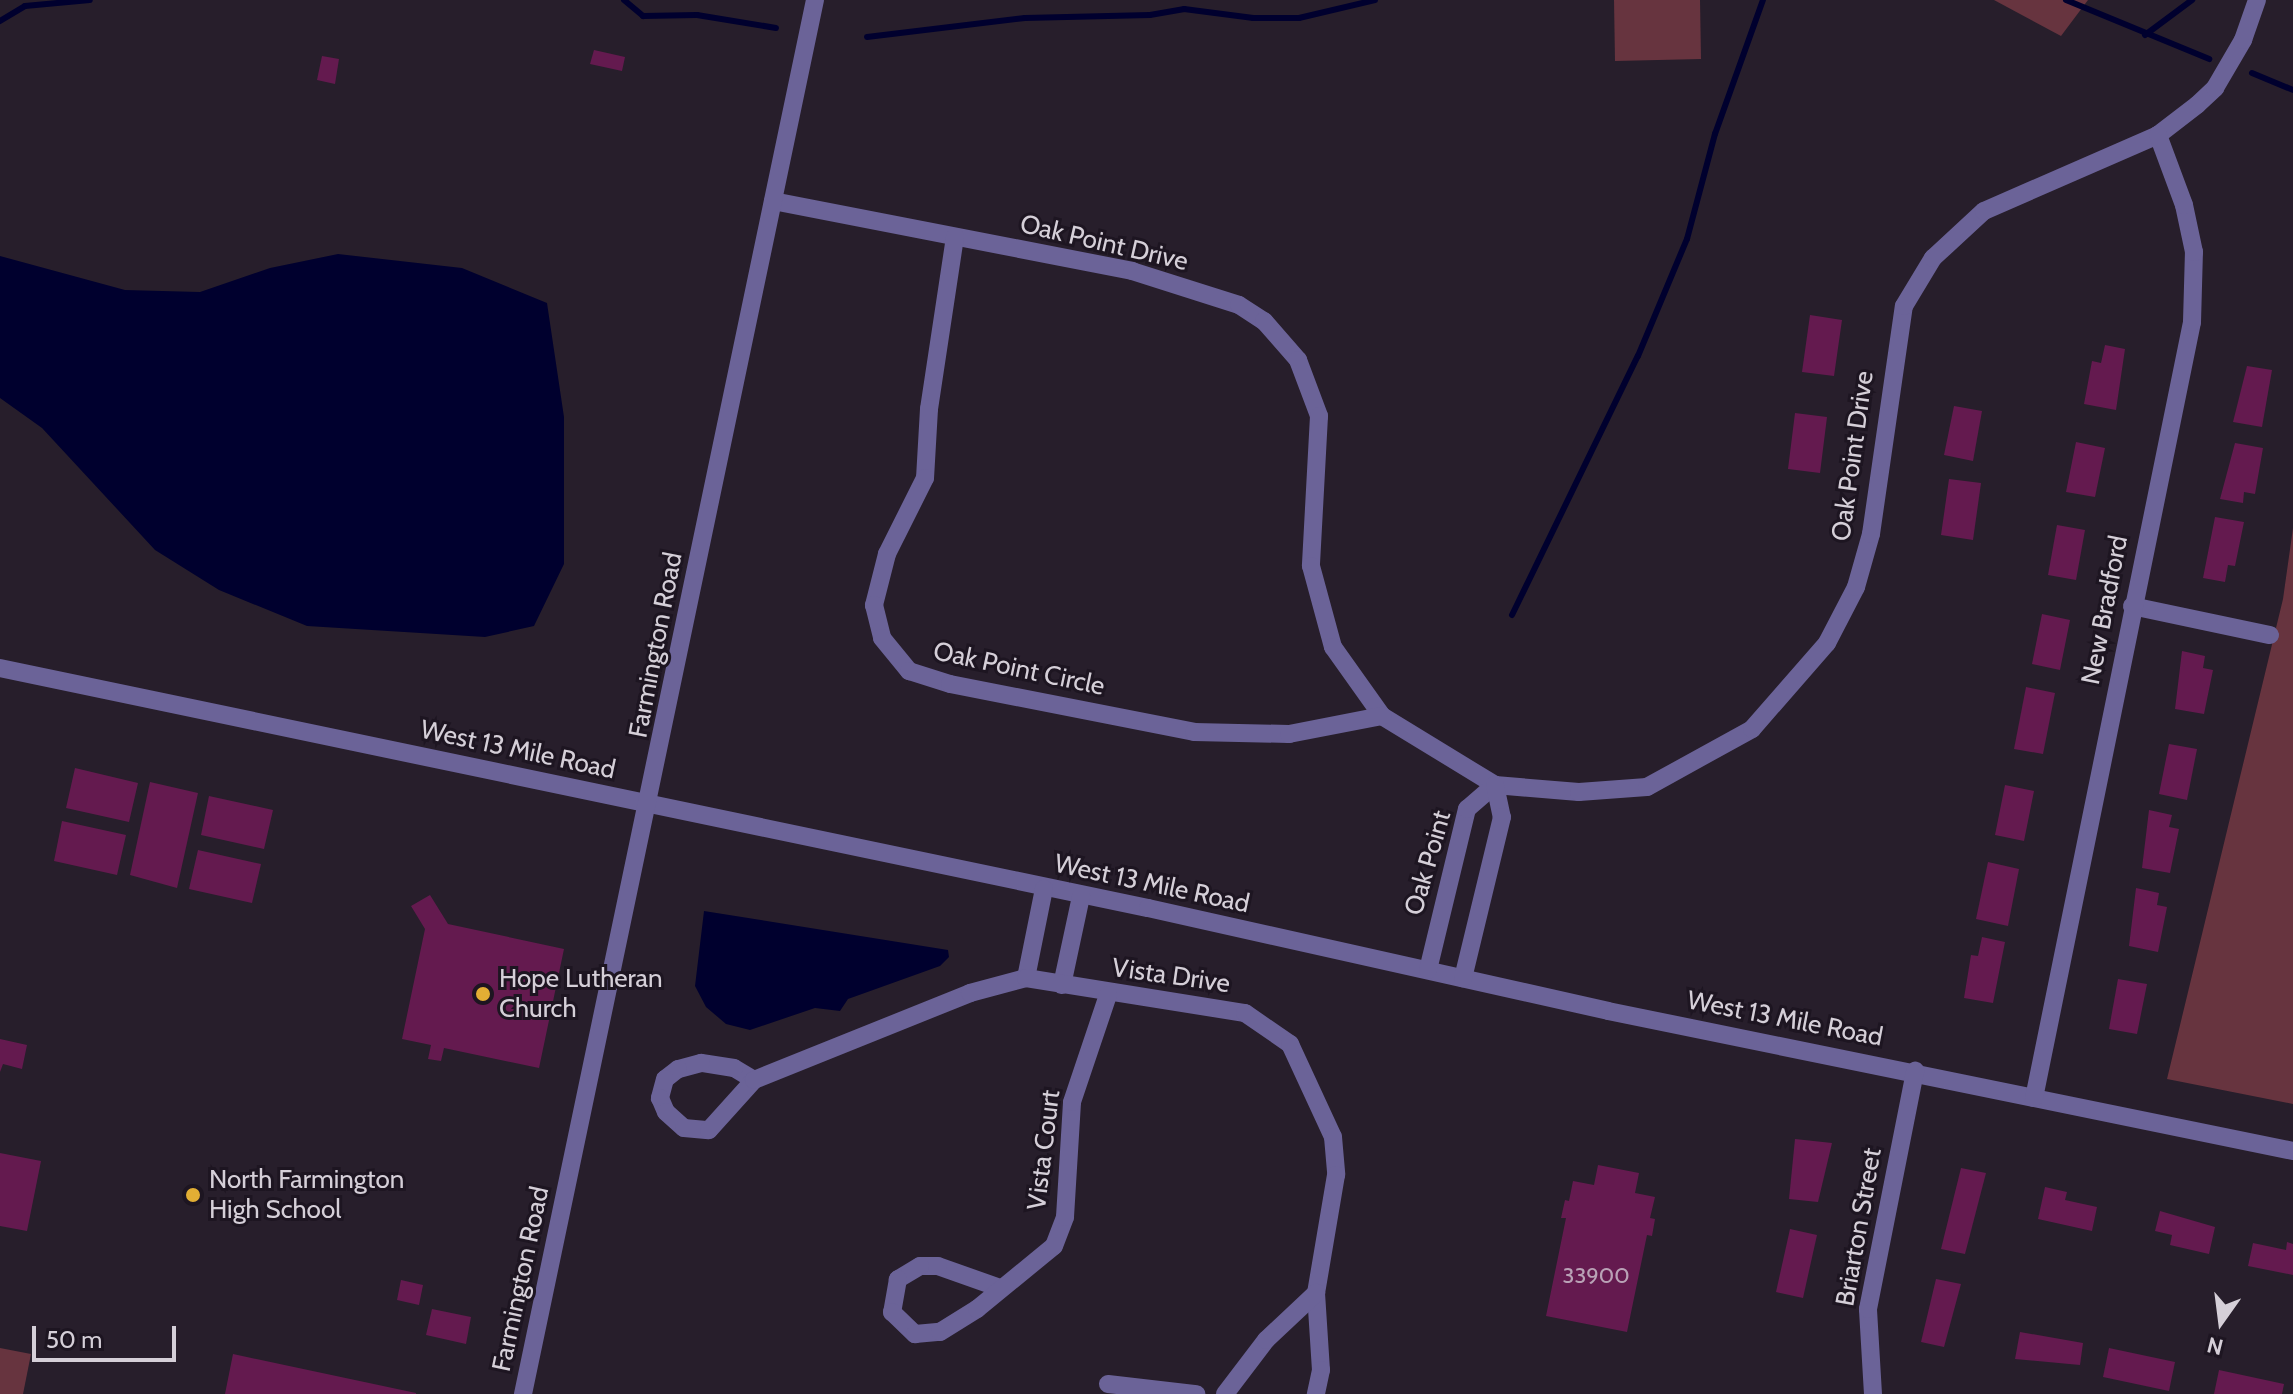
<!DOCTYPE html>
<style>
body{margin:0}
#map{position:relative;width:2293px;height:1394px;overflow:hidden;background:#271e2b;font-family:Cabin,sans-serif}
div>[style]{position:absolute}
.green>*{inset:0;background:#67343f}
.water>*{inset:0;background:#00002e}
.stream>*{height:6px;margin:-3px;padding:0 3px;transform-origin:3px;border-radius:3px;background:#00002e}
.building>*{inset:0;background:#641a4f}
.minor>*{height:18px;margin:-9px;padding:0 9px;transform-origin:9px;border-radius:9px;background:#6b6398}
.dots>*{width:22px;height:22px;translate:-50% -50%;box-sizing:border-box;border:4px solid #1d1521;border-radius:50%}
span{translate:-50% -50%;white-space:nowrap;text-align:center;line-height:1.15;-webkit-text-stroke:6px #1d1521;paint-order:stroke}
.number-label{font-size:22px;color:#b9a2b6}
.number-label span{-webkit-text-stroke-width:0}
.street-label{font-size:26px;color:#d5cfd8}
.poi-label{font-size:26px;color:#d5cfd8}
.left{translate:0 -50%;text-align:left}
.north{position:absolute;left:2181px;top:1282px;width:80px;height:80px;-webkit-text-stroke:6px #1d1521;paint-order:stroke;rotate:194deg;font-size:22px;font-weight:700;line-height:32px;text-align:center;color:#d5cfd8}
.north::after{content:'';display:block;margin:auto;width:28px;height:36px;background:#d5cfd8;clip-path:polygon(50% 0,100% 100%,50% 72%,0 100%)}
.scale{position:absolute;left:32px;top:1326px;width:144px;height:36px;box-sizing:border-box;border:4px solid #d5cfd8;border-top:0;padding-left:10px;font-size:24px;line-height:28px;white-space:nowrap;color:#d5cfd8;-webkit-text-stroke:6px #1d1521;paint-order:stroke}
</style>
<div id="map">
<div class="green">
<i style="clip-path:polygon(1614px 0,1700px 0,1701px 59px,1615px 61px)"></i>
<i style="clip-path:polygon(1994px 0,2088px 0,2061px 36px)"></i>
<i style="clip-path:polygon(2293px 528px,2293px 1104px,2167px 1079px,2283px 599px)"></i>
<i style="clip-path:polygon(0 1348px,31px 1354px,23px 1394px,0 1394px)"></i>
</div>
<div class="water">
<i style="clip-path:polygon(338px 254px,462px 268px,547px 303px,564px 417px,564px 564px,534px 626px,485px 637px,307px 626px,219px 590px,155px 550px,42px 428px,0 398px,0 256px,125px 290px,200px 292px,270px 268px)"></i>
<i style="clip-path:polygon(704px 911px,948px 950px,949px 957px,940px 966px,848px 999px,840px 1011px,815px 1008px,750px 1030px,726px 1024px,706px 1007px,695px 986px)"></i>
</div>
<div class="stream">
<i style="left:624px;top:0;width:25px;rotate:40deg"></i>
<i style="left:643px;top:16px;width:54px;rotate:-1.1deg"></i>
<i style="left:697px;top:15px;width:80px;rotate:9.3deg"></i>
<i style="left:2066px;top:0;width:155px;rotate:22.4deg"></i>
<i style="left:0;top:21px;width:29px;rotate:-31deg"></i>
<i style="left:25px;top:6px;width:65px;rotate:-5.3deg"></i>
<i style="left:2145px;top:35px;width:59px;rotate:-36.7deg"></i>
<i style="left:867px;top:37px;width:159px;rotate:-6.9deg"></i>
<i style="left:1025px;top:18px;width:125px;rotate:-1.4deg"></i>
<i style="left:1150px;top:15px;width:35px;rotate:-10deg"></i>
<i style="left:1184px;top:9px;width:70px;rotate:7.4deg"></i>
<i style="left:1253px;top:18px;width:46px"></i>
<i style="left:1299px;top:18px;width:78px;rotate:-13.3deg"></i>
<i style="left:2252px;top:73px;width:44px;rotate:22.5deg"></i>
<i style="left:1512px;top:615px;width:288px;rotate:-64.1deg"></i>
<i style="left:1638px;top:356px;width:127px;rotate:-67.3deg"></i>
<i style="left:1687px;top:239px;width:109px;rotate:-75.1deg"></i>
<i style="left:1715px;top:134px;width:142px;rotate:-70.3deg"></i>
</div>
<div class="building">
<i style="clip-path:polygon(594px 50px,625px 57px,622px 71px,590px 64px)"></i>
<i style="clip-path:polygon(322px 56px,339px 59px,335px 84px,317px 80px)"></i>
<i style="clip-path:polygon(1810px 315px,1842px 320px,1834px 376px,1802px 372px)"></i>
<i style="clip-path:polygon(2105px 345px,2125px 349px,2116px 410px,2084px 404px,2092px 361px,2101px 363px)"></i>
<i style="clip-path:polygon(2247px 366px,2272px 370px,2262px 427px,2233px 422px)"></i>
<i style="clip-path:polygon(1954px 406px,1982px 411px,1973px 461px,1944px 455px)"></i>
<i style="clip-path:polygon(1795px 413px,1827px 417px,1820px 473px,1788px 469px)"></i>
<i style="clip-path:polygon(2076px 442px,2105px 448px,2095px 497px,2066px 492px)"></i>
<i style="clip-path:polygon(2235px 443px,2263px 448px,2255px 494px,2244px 492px,2243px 503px,2220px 499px)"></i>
<i style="clip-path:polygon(1949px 479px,1981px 483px,1973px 540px,1941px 535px)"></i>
<i style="clip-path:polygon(2215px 517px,2244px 522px,2235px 566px,2228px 565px,2225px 582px,2203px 578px)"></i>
<i style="clip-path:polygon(2057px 525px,2085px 530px,2076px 580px,2048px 575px)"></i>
<i style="clip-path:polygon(2042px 614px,2070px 620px,2060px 670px,2032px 664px)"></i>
<i style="clip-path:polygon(2182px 651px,2205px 656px,2203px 668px,2213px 670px,2204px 714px,2175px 709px)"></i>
<i style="clip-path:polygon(2026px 687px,2055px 693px,2043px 754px,2014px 749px)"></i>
<i style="clip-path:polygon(2169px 744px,2197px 749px,2187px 800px,2159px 794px)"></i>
<i style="clip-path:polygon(75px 768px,138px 783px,129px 822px,66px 808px)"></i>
<i style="clip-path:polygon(150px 782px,198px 793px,177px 888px,130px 875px)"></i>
<i style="clip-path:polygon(2005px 785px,2034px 791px,2024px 841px,1995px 835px)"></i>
<i style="clip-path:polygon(209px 796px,273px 810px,264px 849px,201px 835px)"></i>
<i style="clip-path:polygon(2149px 810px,2172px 815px,2169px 827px,2179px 829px,2170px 873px,2142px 868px)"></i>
<i style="clip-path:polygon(62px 821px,126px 835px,117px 875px,54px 861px)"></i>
<i style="clip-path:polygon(198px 850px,261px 864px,252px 903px,189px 889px)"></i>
<i style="clip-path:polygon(1988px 862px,2019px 869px,2008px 926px,1976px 919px)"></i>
<i style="clip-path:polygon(2136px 888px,2159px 893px,2157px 905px,2167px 907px,2158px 952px,2129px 946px)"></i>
<i style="clip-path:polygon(430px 895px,448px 924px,564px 949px,539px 1068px,444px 1048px,441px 1061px,428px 1059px,431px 1045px,402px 1039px,425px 929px,411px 906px)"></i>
<i style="clip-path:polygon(1982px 937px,2005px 942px,1993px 1003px,1964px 998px,1971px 955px,1978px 956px)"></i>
<i style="clip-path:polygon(2118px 979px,2147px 984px,2137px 1034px,2109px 1029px)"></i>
<i style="clip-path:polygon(0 1039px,27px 1045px,22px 1069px,3px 1064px,0 1072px)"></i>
<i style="clip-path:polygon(1795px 1139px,1832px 1143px,1818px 1202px,1789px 1199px)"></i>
<i style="clip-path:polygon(0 1153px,41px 1161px,27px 1231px,0 1226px)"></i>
<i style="clip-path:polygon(1598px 1165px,1639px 1173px,1635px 1193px,1655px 1197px,1650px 1218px,1655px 1219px,1652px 1236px,1647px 1235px,1627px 1332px,1546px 1316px,1566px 1218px,1561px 1218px,1565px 1200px,1569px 1201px,1573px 1181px,1594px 1185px)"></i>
<i style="clip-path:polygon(1961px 1168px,1986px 1173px,1965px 1254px,1941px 1249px)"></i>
<i style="clip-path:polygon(2045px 1187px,2067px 1192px,2065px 1200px,2097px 1207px,2092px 1231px,2038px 1219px)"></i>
<i style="clip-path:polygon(2160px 1211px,2215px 1227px,2209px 1254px,2170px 1245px,2172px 1235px,2155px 1231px)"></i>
<i style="clip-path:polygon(1790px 1229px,1817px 1235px,1803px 1298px,1776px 1292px)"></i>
<i style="clip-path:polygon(2287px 1242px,2293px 1244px,2293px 1275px,2248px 1266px,2253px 1243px,2286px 1250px)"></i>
<i style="clip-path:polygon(1936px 1279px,1961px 1284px,1944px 1347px,1921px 1342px)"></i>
<i style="clip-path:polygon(401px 1280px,423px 1285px,419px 1305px,397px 1300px)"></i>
<i style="clip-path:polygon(432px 1309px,471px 1317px,466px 1344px,426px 1335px)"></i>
<i style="clip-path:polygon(2020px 1332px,2083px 1343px,2080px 1365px,2015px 1359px)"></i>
<i style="clip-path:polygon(2109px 1348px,2175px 1362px,2169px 1391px,2103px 1377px)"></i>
<i style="clip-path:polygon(233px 1354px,416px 1393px,416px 1394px,225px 1394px)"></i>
<i style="clip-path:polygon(2219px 1370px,2284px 1384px,2282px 1394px,2214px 1394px)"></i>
</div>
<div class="minor">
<i style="left:773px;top:201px;width:366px;rotate:11deg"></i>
<i style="left:1132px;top:271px;width:112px;rotate:17.6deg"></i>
<i style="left:1239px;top:305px;width:30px;rotate:33deg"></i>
<i style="left:1264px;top:321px;width:52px;rotate:48.9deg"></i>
<i style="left:1298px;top:360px;width:60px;rotate:69.4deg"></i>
<i style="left:1319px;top:416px;width:150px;rotate:93.1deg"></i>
<i style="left:1311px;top:566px;width:84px;rotate:74.8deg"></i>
<i style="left:1333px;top:647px;width:85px;rotate:54.6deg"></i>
<i style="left:1382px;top:716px;width:132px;rotate:31.4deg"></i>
<i style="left:1495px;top:785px;width:84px;rotate:4.8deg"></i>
<i style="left:1579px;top:792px;width:68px;rotate:-4.2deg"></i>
<i style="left:1647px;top:787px;width:120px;rotate:-28.9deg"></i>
<i style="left:1752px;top:729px;width:114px;rotate:-48.9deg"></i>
<i style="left:1827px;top:643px;width:63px;rotate:-62.6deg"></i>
<i style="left:1856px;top:587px;width:55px;rotate:-74.2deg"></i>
<i style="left:1871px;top:534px;width:230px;rotate:-81.8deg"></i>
<i style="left:1904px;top:306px;width:56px;rotate:-58.9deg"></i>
<i style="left:1933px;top:258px;width:69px;rotate:-42.7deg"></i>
<i style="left:1984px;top:211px;width:190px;rotate:-23.6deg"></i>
<i style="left:2158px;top:135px;width:49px;rotate:-37.6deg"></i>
<i style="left:2197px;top:105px;width:25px;rotate:-43deg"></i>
<i style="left:2215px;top:88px;width:56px;rotate:-59.7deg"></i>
<i style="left:2243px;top:40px;width:42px;rotate:-70.7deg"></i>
<i style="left:955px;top:237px;width:174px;rotate:98.6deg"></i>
<i style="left:929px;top:409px;width:69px;rotate:93.3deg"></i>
<i style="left:925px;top:478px;width:85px;rotate:116.6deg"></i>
<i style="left:887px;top:554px;width:53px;rotate:104.3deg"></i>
<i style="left:874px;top:605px;width:34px;rotate:76deg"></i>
<i style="left:882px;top:638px;width:43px;rotate:50.7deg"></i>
<i style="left:909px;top:671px;width:43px;rotate:17.6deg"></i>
<i style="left:950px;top:684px;width:249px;rotate:11.1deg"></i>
<i style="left:1194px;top:732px;width:95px;rotate:1.2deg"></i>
<i style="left:1289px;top:734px;width:95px;rotate:-11deg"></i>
<i style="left:2132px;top:606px;width:141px;rotate:11.9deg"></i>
<i style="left:0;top:668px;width:1173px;rotate:11.81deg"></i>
<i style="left:1148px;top:908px;width:471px;rotate:12.6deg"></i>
<i style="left:1608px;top:1011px;width:699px;rotate:11.55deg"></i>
<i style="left:1428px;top:970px;width:166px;rotate:-76.4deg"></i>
<i style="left:1467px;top:809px;width:37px;rotate:-41deg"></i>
<i style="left:1495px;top:785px;width:33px;rotate:78deg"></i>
<i style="left:1502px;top:817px;width:166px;rotate:103.6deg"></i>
<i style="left:1026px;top:978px;width:91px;rotate:-78.6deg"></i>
<i style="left:1062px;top:985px;width:91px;rotate:-77.9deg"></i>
<i style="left:754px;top:1080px;width:23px;rotate:-149deg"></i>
<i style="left:734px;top:1068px;width:33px;rotate:-171deg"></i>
<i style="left:701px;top:1063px;width:24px;rotate:165deg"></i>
<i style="left:678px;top:1069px;width:16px;rotate:142deg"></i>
<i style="left:665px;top:1079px;width:20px;rotate:105deg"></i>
<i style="left:660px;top:1098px;width:15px;rotate:67deg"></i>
<i style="left:666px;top:1112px;width:24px;rotate:42deg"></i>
<i style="left:684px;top:1128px;width:25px;rotate:5deg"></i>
<i style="left:709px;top:1130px;width:67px;rotate:-48deg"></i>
<i style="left:754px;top:1080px;width:233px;rotate:-21.9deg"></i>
<i style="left:970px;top:993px;width:58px;rotate:-15deg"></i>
<i style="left:1026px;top:978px;width:222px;rotate:9.1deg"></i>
<i style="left:1245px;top:1013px;width:55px;rotate:34.6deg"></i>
<i style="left:1290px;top:1044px;width:102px;rotate:65.2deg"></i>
<i style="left:1333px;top:1137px;width:38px;rotate:85deg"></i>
<i style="left:1336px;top:1175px;width:120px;rotate:99.6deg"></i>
<i style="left:1316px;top:1293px;width:77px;rotate:86.3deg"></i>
<i style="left:1321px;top:1370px;width:25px;rotate:102deg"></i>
<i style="left:2034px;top:1098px;width:792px;rotate:-78.49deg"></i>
<i style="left:2192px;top:322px;width:70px;rotate:-88.4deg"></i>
<i style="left:2194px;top:252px;width:48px;rotate:-102deg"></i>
<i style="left:2184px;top:205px;width:75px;rotate:-110.4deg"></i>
<i style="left:1000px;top:1288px;width:66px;rotate:-160.5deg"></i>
<i style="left:938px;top:1266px;width:18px;rotate:180deg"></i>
<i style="left:920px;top:1266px;width:26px;rotate:149deg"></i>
<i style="left:898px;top:1279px;width:34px;rotate:100deg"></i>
<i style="left:892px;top:1312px;width:32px;rotate:44deg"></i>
<i style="left:915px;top:1334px;width:25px;rotate:-5deg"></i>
<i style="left:940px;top:1332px;width:44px;rotate:-31.9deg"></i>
<i style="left:977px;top:1309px;width:99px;rotate:-39.3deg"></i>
<i style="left:1054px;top:1246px;width:31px;rotate:-69deg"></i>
<i style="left:1065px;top:1217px;width:115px;rotate:-86.5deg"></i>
<i style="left:1072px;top:1102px;width:113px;rotate:-71.4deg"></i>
<i style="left:1108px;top:1384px;width:89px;rotate:6.5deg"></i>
<i style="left:523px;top:1394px;width:1424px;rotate:-78.17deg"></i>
<i style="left:1225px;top:1394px;width:68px;rotate:-52.8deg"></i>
<i style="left:1266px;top:1340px;width:69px;rotate:-43.2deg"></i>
<i style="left:1873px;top:1394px;width:85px;rotate:-93.4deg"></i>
<i style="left:1868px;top:1309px;width:243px;rotate:-78.8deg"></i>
</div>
<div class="dots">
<i style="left:483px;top:994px;background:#e2ae34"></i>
<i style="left:193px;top:1195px;background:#e2ae34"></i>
</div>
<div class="number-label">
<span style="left:1596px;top:1276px">33900</span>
</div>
<div class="street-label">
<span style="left:1104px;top:243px;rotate:13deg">Oak Point Drive</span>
<span style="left:1853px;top:456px;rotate:-82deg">Oak Point Drive</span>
<span style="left:2105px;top:610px;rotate:-79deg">New Bradford</span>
<span style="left:656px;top:645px;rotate:-79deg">Farmington Road</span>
<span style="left:1019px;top:669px;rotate:12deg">Oak Point Circle</span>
<span style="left:518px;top:750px;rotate:12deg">West 13 Mile Road</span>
<span style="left:1428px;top:863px;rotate:-74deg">Oak Point</span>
<span style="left:1152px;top:884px;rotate:12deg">West 13 Mile Road</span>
<span style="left:1171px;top:976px;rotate:8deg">Vista Drive</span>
<span style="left:1785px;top:1019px;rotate:11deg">West 13 Mile Road</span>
<span style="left:1044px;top:1150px;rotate:-83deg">Vista Court</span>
<span style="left:1859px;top:1227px;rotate:-80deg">Briarton Street</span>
<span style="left:521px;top:1279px;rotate:-78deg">Farmington Road</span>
</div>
<div class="poi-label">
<span class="left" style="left:499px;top:994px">Hope Lutheran<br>Church</span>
<span class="left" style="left:209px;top:1195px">North Farmington<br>High School</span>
</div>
<div class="north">N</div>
<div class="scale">50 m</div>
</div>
